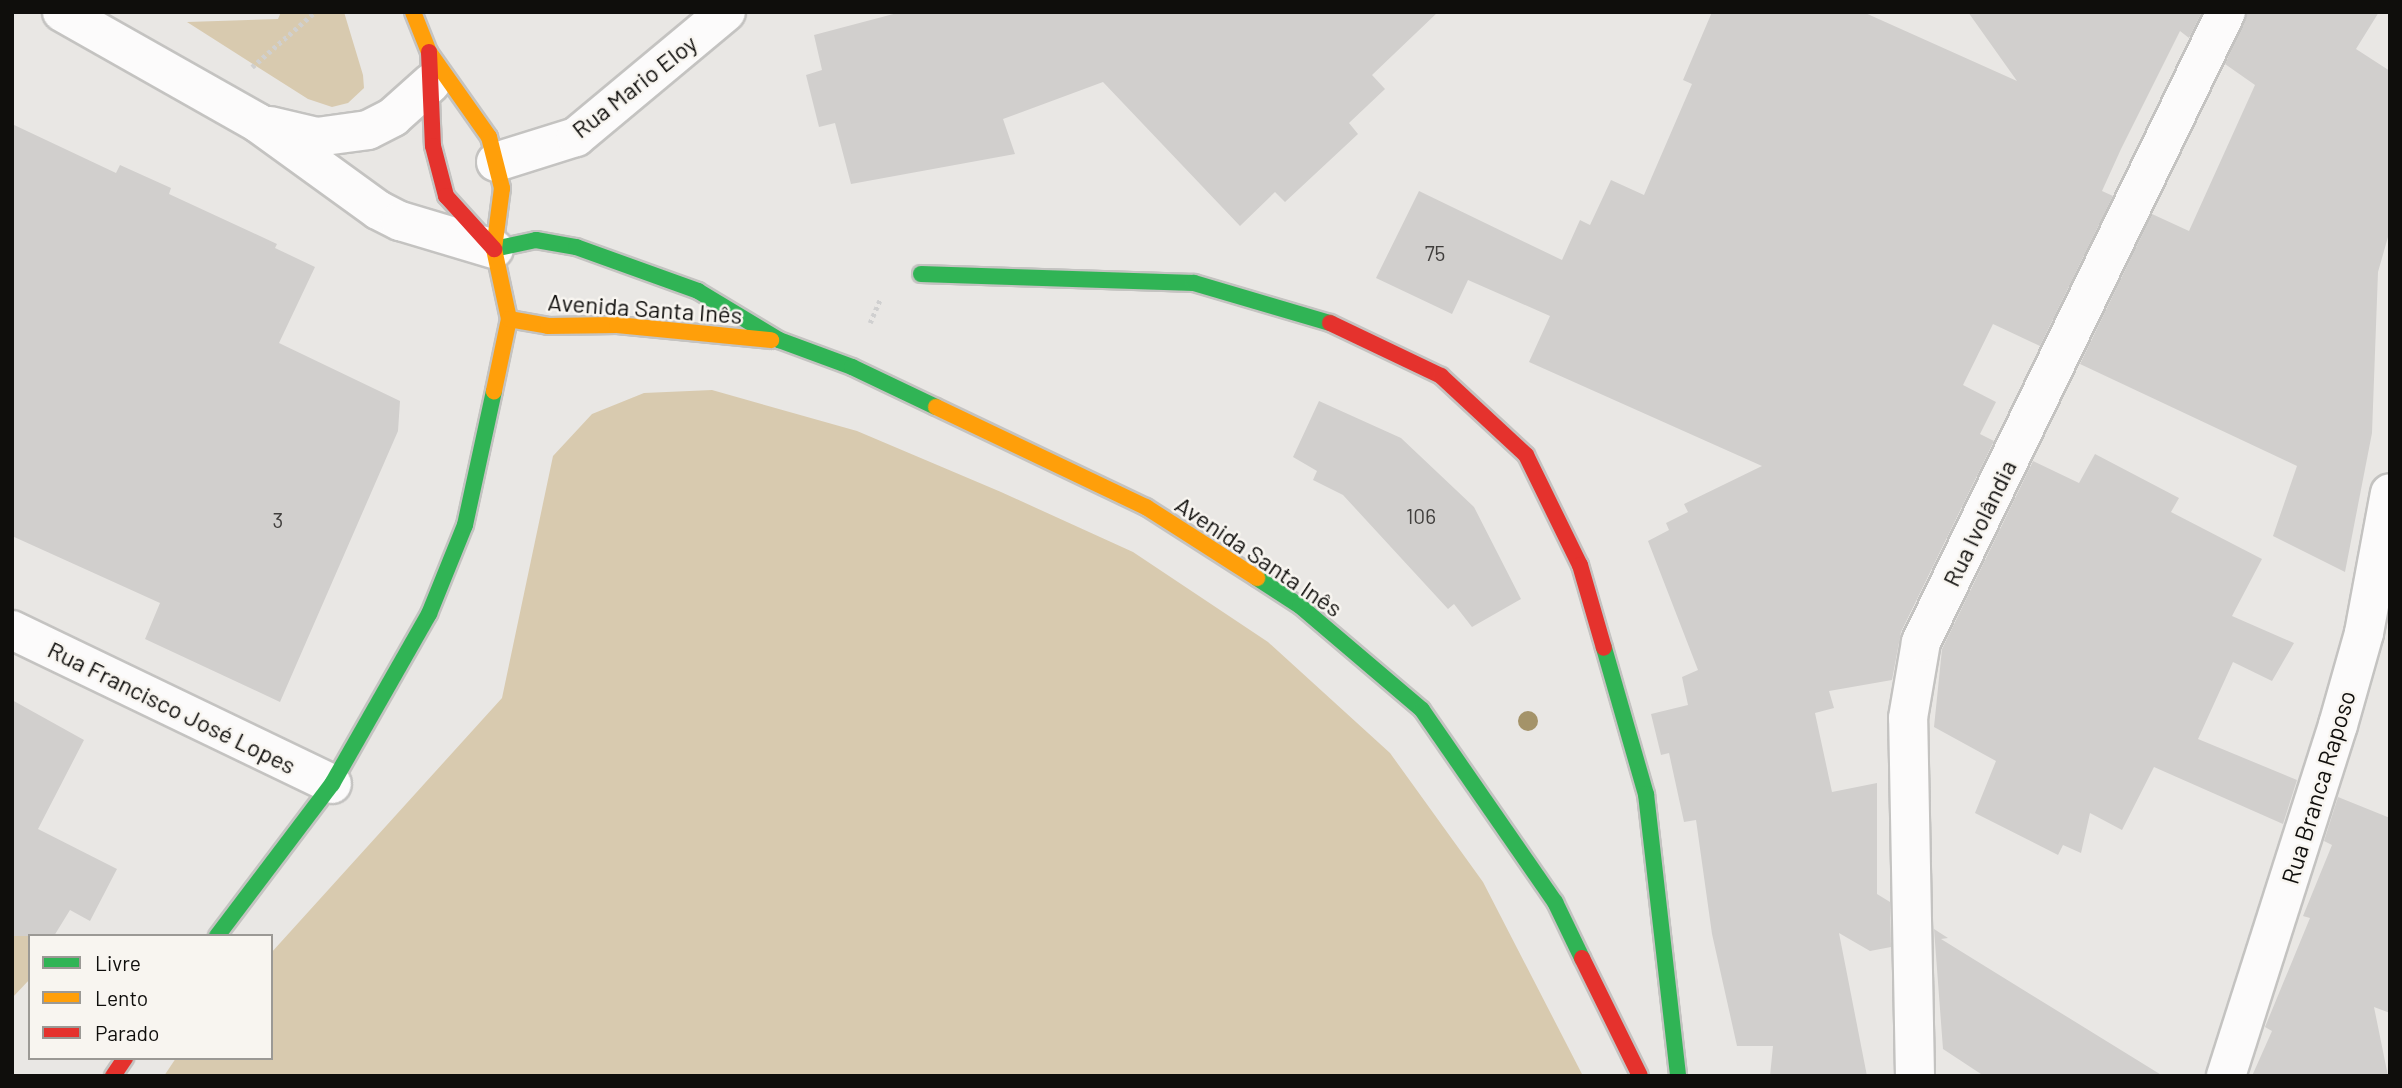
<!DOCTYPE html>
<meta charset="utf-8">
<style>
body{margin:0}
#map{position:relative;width:2402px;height:1088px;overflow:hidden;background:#e9e7e4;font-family:Barlow,sans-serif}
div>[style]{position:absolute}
.green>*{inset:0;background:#d8caaf}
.building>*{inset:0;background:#d1cfcd}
.path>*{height:4.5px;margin-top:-2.25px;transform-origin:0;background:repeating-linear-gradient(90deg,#d0d0d0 0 3.5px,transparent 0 7px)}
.roads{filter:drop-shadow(2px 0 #c4c3c1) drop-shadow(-2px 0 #c4c3c1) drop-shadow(0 2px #c4c3c1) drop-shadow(0 -2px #c4c3c1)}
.street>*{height:38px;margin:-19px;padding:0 19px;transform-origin:19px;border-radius:19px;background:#fcfbfb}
.fast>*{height:16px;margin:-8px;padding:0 8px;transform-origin:8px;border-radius:8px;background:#30b455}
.slow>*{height:16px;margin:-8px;padding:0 8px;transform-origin:8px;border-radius:8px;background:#ff9f0a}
.jam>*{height:16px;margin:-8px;padding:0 8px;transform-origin:8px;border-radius:8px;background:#e5322d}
.trees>*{width:20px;height:20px;margin:-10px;border-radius:50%;background:#a49369}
span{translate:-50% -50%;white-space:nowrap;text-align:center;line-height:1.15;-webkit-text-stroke:5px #f8f5f0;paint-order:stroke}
.number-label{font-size:21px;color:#403e3c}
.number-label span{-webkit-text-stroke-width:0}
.street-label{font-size:24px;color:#0f0e0c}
.frame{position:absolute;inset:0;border:14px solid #0f0e0c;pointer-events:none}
.legend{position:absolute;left:28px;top:934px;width:245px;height:126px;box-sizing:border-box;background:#f8f5f0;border:2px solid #9b9995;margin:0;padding:9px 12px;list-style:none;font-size:21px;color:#0f0e0c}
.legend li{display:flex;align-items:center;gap:14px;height:35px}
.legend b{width:35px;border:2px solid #9b9995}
</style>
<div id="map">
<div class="green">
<i style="clip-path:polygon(281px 12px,344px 12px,363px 75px,364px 88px,348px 103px,332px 107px,308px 99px,187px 22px,278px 19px)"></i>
<i style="clip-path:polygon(712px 390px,857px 431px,1001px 492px,1133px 552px,1268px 642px,1390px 753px,1483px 882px,1583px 1076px,164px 1076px,176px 1058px,271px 1058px,271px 953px,502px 698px,553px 456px,592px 414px,644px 393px)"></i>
<i style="clip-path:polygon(12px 915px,30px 936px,30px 979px,12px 998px)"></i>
</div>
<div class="building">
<i style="clip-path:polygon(901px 12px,1438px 12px,1372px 75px,1385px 89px,1349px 123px,1358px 134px,1285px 202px,1275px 192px,1240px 226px,1103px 82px,1003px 119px,1015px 154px,851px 184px,835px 123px,819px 127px,806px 75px,822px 70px,814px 35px)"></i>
<i style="clip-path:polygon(1712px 12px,1863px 12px,2017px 81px,1968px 12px,2202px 12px,2189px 38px,2180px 31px,2121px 149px,2102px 191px,2113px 196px,2040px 346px,1993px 324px,1963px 385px,1996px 402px,1980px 434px,1994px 441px,1901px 632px,1892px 680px,1829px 691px,1834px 708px,1815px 713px,1832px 792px,1877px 783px,1877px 894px,1890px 902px,1891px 947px,1870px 951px,1839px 933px,1867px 1076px,1770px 1076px,1773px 1046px,1737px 1046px,1712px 934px,1696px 820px,1684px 822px,1669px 753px,1661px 755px,1651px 714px,1688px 705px,1682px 677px,1698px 670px,1648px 541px,1669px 530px,1666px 523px,1688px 512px,1684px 504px,1762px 466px,1529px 362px,1550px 316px,1468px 280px,1452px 314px,1376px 278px,1419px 191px,1562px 260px,1580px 220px,1590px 225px,1611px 180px,1644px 195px,1692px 84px,1683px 80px)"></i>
<i style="clip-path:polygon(2248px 12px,2379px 12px,2356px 49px,2390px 71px,2390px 230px,2378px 272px,2372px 433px,2345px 572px,2273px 536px,2297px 466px,2080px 364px,2152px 214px,2189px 231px,2255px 85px,2225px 64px)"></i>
<i style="clip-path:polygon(12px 124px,116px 173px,120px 165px,171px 188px,169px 194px,277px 244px,275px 248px,315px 267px,279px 343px,400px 401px,398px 431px,280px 702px,145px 639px,160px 603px,12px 536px)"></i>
<i style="clip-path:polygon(1319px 401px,1401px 438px,1474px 507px,1521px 599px,1472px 627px,1454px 604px,1448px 609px,1343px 495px,1313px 480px,1317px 471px,1293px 457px)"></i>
<i style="clip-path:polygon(2095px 454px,2179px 498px,2171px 512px,2262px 559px,2232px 616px,2294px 643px,2272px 681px,2233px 662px,2198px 739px,2297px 780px,2283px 824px,2154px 767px,2122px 830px,2090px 813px,2081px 853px,2063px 845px,2058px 855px,1975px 813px,1996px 761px,1934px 727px,1942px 649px,2033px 461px,2079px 483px)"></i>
<i style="clip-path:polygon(12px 700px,84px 740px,38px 829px,117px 869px,90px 921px,70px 910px,54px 936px,12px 936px)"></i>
<i style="clip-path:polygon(2338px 797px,2390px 818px,2390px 1013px,2374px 1007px,2388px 1076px,2252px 1076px,2272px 1031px,2265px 1027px,2310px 918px,2303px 916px,2332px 845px,2324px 841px)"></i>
<i style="clip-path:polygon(1934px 929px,1948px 938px,1941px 939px,2163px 1076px,1984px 1076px,1943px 1049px)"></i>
</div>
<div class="path">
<i style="left:252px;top:67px;width:84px;rotate:-41.1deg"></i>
<i style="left:870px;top:323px;width:26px;rotate:-67deg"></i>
</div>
<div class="roads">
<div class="street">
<i style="left:62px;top:12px;width:225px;rotate:29.5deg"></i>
<i style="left:258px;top:123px;width:148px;rotate:35.9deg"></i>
<i style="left:378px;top:210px;width:25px;rotate:27deg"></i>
<i style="left:400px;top:221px;width:98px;rotate:16.6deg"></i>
<i style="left:270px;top:126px;width:48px;rotate:13.2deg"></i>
<i style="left:317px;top:137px;width:51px;rotate:-7.8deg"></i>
<i style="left:368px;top:130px;width:28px;rotate:-27deg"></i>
<i style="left:393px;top:117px;width:51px;rotate:-41.8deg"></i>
<i style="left:496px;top:162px;width:84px;rotate:-17.4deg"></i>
<i style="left:576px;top:137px;width:195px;rotate:-39.8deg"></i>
<i style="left:12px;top:630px;width:355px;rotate:25.7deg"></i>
<i style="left:1915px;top:1076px;width:358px;rotate:-91.1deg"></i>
<i style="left:1908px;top:718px;width:77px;rotate:-80.3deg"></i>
<i style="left:1921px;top:642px;width:700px;rotate:-64.17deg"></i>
<i style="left:2226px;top:1076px;width:368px;rotate:-72.3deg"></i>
<i style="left:2338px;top:725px;width:96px;rotate:-74.2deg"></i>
<i style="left:2364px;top:633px;width:142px;rotate:-79.5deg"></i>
</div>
<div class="fast">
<i style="left:494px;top:249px;width:43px;rotate:-12.1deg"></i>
<i style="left:536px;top:240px;width:41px;rotate:9.9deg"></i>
<i style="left:576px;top:247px;width:130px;rotate:19.8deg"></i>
<i style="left:698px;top:291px;width:95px;rotate:31.2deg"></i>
<i style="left:779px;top:340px;width:78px;rotate:20.3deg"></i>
<i style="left:852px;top:367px;width:93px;rotate:25.5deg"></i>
<i style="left:921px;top:274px;width:273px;rotate:1.9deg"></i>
<i style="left:1194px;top:283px;width:142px;rotate:16.4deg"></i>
<i style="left:1257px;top:578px;width:51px;rotate:33.1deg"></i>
<i style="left:1300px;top:606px;width:160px;rotate:40.4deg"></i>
<i style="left:1422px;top:710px;width:234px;rotate:55.3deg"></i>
<i style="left:1555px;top:902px;width:62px;rotate:64.3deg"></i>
<i style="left:1604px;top:648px;width:152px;rotate:74deg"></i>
<i style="left:1646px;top:794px;width:284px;rotate:83.5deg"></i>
<i style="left:217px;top:936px;width:191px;rotate:-52.9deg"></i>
<i style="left:332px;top:784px;width:196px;rotate:-60.3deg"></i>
<i style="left:429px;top:614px;width:96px;rotate:-68deg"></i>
<i style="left:465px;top:525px;width:137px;rotate:-77.8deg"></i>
</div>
<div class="slow">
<i style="left:413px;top:12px;width:43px;rotate:68.2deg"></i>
<i style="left:429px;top:52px;width:104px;rotate:54.8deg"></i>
<i style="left:489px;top:137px;width:53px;rotate:75.7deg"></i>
<i style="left:502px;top:188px;width:62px;rotate:97.5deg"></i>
<i style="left:494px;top:249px;width:72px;rotate:77.9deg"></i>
<i style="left:509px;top:319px;width:74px;rotate:101.8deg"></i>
<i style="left:509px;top:319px;width:40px;rotate:10deg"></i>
<i style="left:548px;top:326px;width:69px;rotate:-0.8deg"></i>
<i style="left:617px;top:325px;width:155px;rotate:5.6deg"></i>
<i style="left:936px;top:407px;width:233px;rotate:25.5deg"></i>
<i style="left:1146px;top:507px;width:132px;rotate:32.6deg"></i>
</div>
<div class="jam">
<i style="left:429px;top:52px;width:94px;rotate:87.6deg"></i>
<i style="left:433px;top:146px;width:52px;rotate:75.4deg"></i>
<i style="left:446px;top:196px;width:72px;rotate:47.8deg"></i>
<i style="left:1330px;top:323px;width:123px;rotate:25.5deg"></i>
<i style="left:1441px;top:376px;width:116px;rotate:42.9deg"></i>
<i style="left:1526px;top:455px;width:123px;rotate:63.9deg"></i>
<i style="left:1580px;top:565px;width:86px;rotate:73.9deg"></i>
<i style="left:1582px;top:958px;width:131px;rotate:63.8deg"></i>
<i style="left:113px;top:1076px;width:22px;rotate:-56deg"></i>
</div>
</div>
<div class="trees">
<i style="left:1528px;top:721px"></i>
</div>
<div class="number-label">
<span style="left:1435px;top:253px">75</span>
<span style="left:1421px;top:516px">106</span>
<span style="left:278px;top:520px">3</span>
</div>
<div class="street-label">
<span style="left:634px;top:86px;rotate:-38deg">Rua Mario Eloy</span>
<span style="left:645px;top:308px;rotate:4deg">Avenida Santa Inês</span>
<span style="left:1979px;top:523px;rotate:-64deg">Rua Ivolândia</span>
<span style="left:1259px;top:556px;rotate:34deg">Avenida Santa Inês</span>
<span style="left:172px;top:707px;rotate:26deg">Rua Francisco José Lopes</span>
<span style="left:2318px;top:787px;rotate:-73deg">Rua Branca Raposo</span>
</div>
<div class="frame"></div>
<ul class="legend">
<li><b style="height:9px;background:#30b455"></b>Livre</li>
<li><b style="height:9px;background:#ff9f0a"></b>Lento</li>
<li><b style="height:9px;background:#e5322d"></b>Parado</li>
</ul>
</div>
